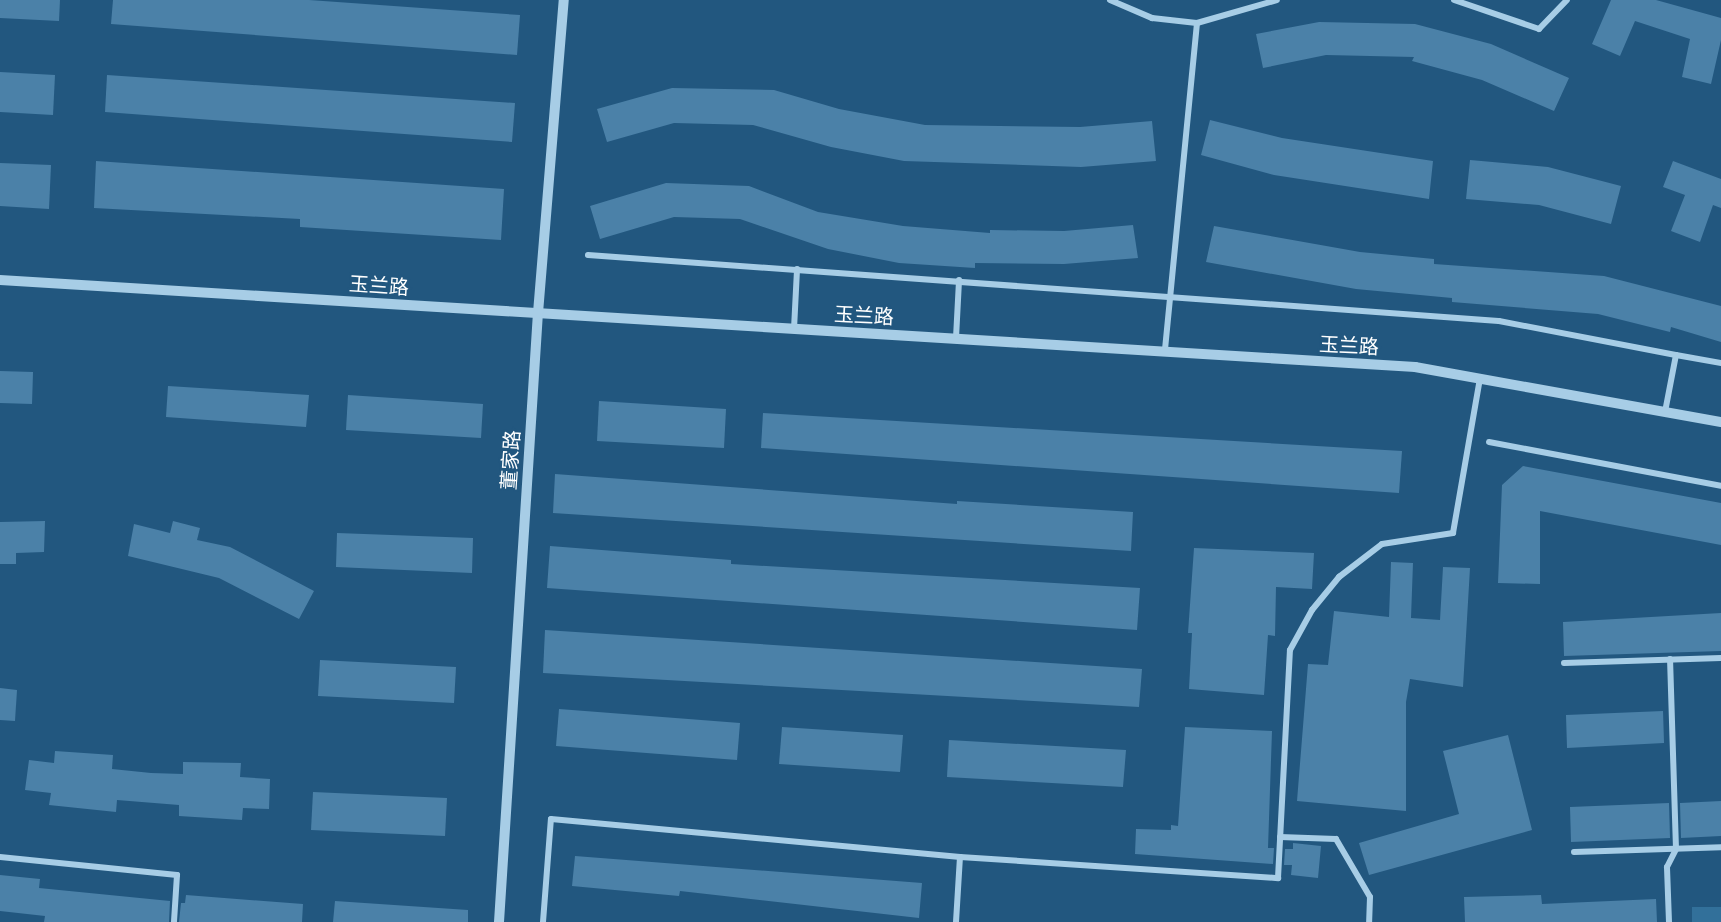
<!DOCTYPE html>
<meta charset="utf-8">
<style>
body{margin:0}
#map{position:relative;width:1721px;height:922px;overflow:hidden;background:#22577f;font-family:"Exo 2","Noto Sans SC",sans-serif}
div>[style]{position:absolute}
.green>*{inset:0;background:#32709a}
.building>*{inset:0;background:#4b81a8}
.minor>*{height:6px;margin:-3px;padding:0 3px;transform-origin:3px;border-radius:3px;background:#a7cde6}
.tertiary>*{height:10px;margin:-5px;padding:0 5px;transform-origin:5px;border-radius:5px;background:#a7cde6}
span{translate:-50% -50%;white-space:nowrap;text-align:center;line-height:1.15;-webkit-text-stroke:4.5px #22577f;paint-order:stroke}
.street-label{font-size:20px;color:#fff}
</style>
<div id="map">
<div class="green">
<i style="clip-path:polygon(1692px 907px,1721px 907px,1721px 922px,1692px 922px)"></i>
</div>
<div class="building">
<i style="clip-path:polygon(0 0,60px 0,59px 21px,0 18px)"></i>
<i style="clip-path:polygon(113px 0,309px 0,520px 15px,517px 55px,111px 24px)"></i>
<i style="clip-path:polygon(1611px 0,1656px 0,1721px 18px,1721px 40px,1711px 84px,1682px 77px,1690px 39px,1635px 21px,1620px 56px,1592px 44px)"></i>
<i style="clip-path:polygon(1319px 22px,1415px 24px,1491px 44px,1569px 78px,1554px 111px,1482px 80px,1412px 61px,1414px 57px,1326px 55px,1263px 68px,1256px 34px)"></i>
<i style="clip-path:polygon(0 72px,55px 75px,53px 115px,0 112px)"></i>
<i style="clip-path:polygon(107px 75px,515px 103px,512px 142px,105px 112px)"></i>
<i style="clip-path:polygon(672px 88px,774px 90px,839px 109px,925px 125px,1080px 127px,1152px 121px,1156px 161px,1081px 167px,904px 161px,831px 147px,753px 125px,674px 123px,607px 142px,597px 109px)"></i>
<i style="clip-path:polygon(1210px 120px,1282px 138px,1433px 161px,1429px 199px,1274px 175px,1201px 155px)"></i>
<i style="clip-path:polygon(1470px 160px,1548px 167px,1621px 186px,1611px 224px,1539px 205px,1466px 199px)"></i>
<i style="clip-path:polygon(96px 161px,504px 189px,501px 240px,300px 227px,300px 219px,94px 208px)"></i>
<i style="clip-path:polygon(1673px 161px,1721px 179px,1721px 208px,1713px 205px,1700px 242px,1671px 231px,1685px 195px,1663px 187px)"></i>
<i style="clip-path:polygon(0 163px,51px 165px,49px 209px,0 206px)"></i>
<i style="clip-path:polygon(666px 183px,749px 186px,818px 212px,903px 226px,990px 233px,990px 230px,1064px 231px,1133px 225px,1138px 258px,1064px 264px,975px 263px,975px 268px,899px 263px,828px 249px,740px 219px,674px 217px,600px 239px,590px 206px)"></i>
<i style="clip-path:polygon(1214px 226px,1360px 252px,1434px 259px,1434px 264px,1604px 276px,1721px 306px,1721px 342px,1671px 327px,1670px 332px,1598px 314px,1452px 302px,1452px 298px,1356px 289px,1206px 262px)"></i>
<i style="clip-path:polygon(0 371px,33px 372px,32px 404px,0 403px)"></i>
<i style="clip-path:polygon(168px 386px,309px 395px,306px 427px,166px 417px)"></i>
<i style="clip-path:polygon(348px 395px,483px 404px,481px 438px,346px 430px)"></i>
<i style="clip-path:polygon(599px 401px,726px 409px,724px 448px,597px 441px)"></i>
<i style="clip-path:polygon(763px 413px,1402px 451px,1399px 493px,761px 448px)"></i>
<i style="clip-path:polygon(1523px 466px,1721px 503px,1721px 545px,1540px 511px,1540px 584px,1498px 583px,1502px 485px)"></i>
<i style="clip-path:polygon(555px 474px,957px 504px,957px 501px,1133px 512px,1131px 551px,553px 513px)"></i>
<i style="clip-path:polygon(45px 521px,44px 552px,16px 553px,16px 564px,0 564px,0 522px)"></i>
<i style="clip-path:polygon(173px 521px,200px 528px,197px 540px,230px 547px,314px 591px,299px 619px,219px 578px,128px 556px,134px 524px,170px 533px)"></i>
<i style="clip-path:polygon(337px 533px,473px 538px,472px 573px,336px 567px)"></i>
<i style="clip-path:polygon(550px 546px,731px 560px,731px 564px,1140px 588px,1137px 630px,547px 588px)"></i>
<i style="clip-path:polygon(1194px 548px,1314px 553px,1312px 589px,1276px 587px,1275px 636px,1268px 635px,1264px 695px,1189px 689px,1192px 633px,1188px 633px)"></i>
<i style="clip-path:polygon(1391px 562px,1413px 563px,1411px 618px,1440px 620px,1443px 567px,1470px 568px,1463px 687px,1410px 679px,1406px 702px,1406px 811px,1297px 801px,1308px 664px,1328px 665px,1334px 611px,1389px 617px)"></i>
<i style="clip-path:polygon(1721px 613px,1721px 651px,1564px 656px,1563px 622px)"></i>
<i style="clip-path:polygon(545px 630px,1142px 669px,1139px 707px,543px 673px)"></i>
<i style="clip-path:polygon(320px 660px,456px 667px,454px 703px,318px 696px)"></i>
<i style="clip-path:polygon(0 688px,17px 690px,15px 721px,0 720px)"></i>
<i style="clip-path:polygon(559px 709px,740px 723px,737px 760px,556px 746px)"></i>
<i style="clip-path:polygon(1663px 711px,1664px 743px,1567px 748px,1566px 715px)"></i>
<i style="clip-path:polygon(782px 727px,903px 735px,900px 772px,779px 764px)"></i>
<i style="clip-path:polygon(1185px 727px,1272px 731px,1268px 848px,1274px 848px,1273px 864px,1135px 854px,1136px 829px,1171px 830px,1171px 825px,1178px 826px)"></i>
<i style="clip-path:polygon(1508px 735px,1532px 830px,1369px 875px,1359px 843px,1459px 814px,1443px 751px)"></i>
<i style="clip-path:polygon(949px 740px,1126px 750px,1123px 787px,947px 777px)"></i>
<i style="clip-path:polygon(55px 751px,113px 755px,112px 769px,151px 773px,183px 774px,183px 762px,241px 763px,240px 777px,270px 779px,269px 809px,243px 808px,242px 820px,179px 816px,179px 805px,117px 800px,116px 812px,49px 805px,51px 793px,25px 790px,29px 760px,54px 763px)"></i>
<i style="clip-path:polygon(313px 792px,447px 798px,445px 836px,311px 830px)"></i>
<i style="clip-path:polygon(1721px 801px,1721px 836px,1681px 838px,1680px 803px)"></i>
<i style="clip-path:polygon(1669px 803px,1670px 838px,1571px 842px,1570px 807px)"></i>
<i style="clip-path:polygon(1293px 843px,1321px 846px,1318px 878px,1291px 875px,1292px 865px,1284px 865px,1285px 849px,1293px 849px)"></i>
<i style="clip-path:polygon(575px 856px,922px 883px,919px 918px,680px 891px,679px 896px,572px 886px)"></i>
<i style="clip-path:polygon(0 875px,40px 879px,39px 888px,170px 901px,169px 922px,44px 922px,45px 916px,0 911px)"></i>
<i style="clip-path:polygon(186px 895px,303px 904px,302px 922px,179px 922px,181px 903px,185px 903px)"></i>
<i style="clip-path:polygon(1541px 895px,1542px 904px,1656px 899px,1657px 922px,1465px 922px,1464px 897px)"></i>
<i style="clip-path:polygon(335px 901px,468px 910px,468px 922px,333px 922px)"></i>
</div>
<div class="minor">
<i style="left:1110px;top:0;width:46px;rotate:23.2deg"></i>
<i style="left:1152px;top:18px;width:45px;rotate:6.3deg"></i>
<i style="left:1197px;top:23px;width:331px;rotate:95.6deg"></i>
<i style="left:1454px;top:0;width:90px;rotate:18.8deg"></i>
<i style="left:1539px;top:29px;width:40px;rotate:-46deg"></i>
<i style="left:1197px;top:23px;width:83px;rotate:-16deg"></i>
<i style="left:588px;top:255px;width:913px;rotate:4.14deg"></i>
<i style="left:1499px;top:321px;width:180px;rotate:10.9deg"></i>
<i style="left:794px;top:329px;width:60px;rotate:-87.1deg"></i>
<i style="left:956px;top:338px;width:58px;rotate:-87deg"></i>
<i style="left:1665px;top:412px;width:58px;rotate:-79.1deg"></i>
<i style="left:1676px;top:355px;width:46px;rotate:10.1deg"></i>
<i style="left:1489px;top:442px;width:236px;rotate:10.7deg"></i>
<i style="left:1564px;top:663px;width:157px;rotate:-1.8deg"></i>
<i style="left:1280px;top:837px;width:56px;rotate:2deg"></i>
<i style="left:1336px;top:839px;width:67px;rotate:59.6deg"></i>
<i style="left:1370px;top:897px;width:25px;rotate:92deg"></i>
<i style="left:1574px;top:852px;width:147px;rotate:-1.9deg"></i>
<i style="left:0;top:857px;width:178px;rotate:5.8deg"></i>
<i style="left:177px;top:875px;width:47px;rotate:93.7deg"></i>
<i style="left:543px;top:922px;width:103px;rotate:-85.6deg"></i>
<i style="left:551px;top:819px;width:411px;rotate:5.3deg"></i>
<i style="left:960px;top:857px;width:319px;rotate:3.8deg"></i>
<i style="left:1278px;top:878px;width:228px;rotate:-87deg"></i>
<i style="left:1290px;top:650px;width:46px;rotate:-61.2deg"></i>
<i style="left:1312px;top:610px;width:43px;rotate:-50.7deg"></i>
<i style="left:1339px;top:577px;width:54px;rotate:-37.5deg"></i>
<i style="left:1382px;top:544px;width:72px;rotate:-8.8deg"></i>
<i style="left:1453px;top:533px;width:156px;rotate:-80.1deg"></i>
<i style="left:956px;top:922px;width:65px;rotate:-86.5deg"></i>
<i style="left:1669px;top:922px;width:55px;rotate:-92.1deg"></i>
<i style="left:1667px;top:867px;width:20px;rotate:-63deg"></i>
<i style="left:1676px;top:849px;width:190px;rotate:-91.8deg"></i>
</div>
<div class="tertiary">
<i style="left:0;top:280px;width:1418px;rotate:3.52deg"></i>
<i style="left:1415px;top:367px;width:311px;rotate:10.2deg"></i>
<i style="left:499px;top:922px;width:610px;rotate:-86.34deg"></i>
<i style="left:538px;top:313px;width:314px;rotate:-85.3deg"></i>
</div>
<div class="street-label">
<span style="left:379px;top:285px;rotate:4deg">玉兰路</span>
<span style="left:864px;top:315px;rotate:3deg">玉兰路</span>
<span style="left:1349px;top:345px;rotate:3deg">玉兰路</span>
<span style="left:510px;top:460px;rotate:-86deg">董家路</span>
</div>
</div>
